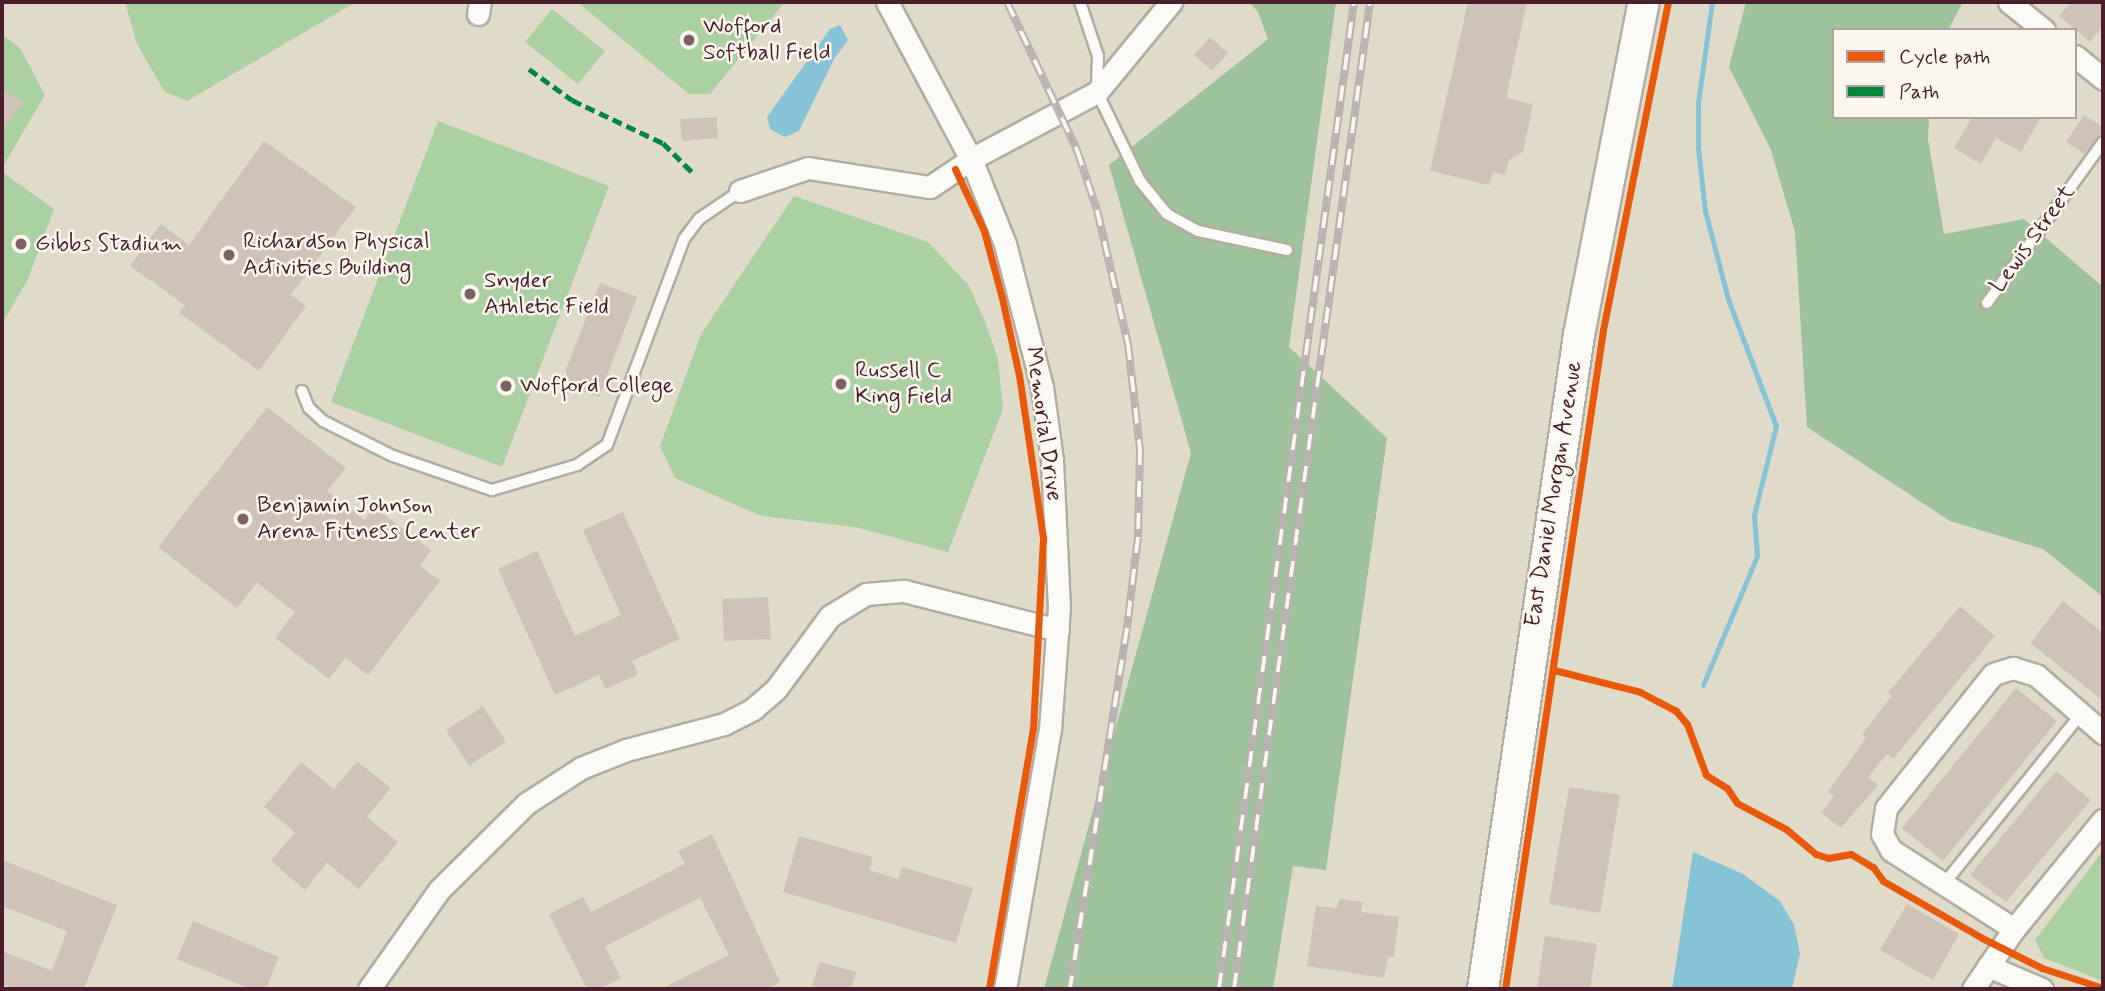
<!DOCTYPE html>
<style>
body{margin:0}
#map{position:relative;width:2105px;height:991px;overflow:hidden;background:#dfdbc8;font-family:Mynerve,sans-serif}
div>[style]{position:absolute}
.green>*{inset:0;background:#abd1a3}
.forest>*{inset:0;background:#9ec299}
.water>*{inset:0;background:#87c3d7}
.stream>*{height:5px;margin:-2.5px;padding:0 2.5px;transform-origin:2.5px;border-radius:2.5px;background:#87c3d7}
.building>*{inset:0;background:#d0c2b7}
.roads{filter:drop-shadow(2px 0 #b2aca1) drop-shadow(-2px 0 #b2aca1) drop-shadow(0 2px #b2aca1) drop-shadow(0 -2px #b2aca1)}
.service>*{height:10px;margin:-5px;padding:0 5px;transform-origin:5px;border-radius:5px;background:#fafaf7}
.minor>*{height:21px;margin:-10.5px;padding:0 10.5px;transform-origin:10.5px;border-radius:10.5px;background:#fafaf7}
.secondary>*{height:30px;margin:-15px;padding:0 15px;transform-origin:15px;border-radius:15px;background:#fafaf7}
.rail>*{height:8px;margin-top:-4px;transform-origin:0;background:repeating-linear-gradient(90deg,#fbf7ec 0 16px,#b8b2b1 0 32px);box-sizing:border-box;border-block:2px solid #b8b2b1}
.quiet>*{height:5px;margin-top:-2.5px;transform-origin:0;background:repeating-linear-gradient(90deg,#00873e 0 10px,transparent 0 15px)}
.cycleway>*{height:7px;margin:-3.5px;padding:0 3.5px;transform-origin:3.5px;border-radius:3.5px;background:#e8590c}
.dots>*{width:19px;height:19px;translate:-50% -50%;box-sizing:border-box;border:4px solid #fbf7ec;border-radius:50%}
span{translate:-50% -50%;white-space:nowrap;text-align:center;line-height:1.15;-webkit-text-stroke:5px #fbf7ec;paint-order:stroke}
.poi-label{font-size:23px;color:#4a1f2b}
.left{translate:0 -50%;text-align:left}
.street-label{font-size:23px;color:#4a1f2b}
.frame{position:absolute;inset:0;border:4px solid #4a1f2b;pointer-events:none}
.legend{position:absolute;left:1832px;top:28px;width:245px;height:91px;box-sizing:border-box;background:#fbf7ec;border:2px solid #b4a19f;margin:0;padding:9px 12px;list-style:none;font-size:21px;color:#4a1f2b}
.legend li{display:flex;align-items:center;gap:14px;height:35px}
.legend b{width:35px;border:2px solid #b4a19f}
</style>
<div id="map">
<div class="green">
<i style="clip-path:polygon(125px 2px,356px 2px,187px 101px,164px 91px,137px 44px)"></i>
<i style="clip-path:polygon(577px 2px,785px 2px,710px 94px,689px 94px)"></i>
<i style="clip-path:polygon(552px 9px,605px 51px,578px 84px,525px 42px)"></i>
<i style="clip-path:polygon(2px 35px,20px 48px,45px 95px,2px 168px)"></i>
<i style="clip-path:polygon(438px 121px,609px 186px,502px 467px,331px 402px)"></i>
<i style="clip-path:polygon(2px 172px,54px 209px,28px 279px,2px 324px)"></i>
<i style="clip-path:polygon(794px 196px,928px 242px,969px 286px,986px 324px,998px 359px,1003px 409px,948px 552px,855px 527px,761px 516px,675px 478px,660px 446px,701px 334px)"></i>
<i style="clip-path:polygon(2103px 851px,2103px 981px,2044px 958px,2035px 940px)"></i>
</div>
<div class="forest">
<i style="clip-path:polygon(1249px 2px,1336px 2px,1289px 347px,1387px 438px,1326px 870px,1293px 866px,1273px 989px,1044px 989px,1191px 453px,1109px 165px,1268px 39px,1258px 12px)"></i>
<i style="clip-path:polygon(1746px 2px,1963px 2px,1948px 30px,1834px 30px,1834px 117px,1929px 117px,1928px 139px,1944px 234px,2024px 219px,2103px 287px,2103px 597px,2043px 549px,1950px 521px,1807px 427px,1795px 232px,1771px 150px,1729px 67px)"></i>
</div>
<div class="water">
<i style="clip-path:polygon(840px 25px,848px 40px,834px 59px,799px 131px,785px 137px,770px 129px,767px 117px,830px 29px)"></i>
<i style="clip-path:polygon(1693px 852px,1743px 874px,1780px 901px,1794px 925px,1800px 953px,1792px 989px,1672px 989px)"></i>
</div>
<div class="stream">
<i style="left:1703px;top:685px;width:140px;rotate:-67.3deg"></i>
<i style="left:1757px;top:556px;width:41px;rotate:-94.2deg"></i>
<i style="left:1754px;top:515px;width:92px;rotate:-76.1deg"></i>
<i style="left:1776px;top:426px;width:136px;rotate:-110.7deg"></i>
<i style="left:1728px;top:299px;width:91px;rotate:-104.6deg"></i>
<i style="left:1705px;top:211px;width:63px;rotate:-96.3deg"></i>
<i style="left:1698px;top:148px;width:45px;rotate:-90deg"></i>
<i style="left:1698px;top:103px;width:102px;rotate:-82.1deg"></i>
</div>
<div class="building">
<i style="clip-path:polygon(1468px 2px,1527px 2px,1506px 98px,1533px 104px,1523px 152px,1509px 160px,1505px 175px,1493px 172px,1489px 185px,1430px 171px)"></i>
<i style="clip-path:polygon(2071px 2px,2103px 2px,2103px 26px,2090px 42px,2059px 16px)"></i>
<i style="clip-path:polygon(1210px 37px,1228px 53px,1212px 71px,1194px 55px)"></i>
<i style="clip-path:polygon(2px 88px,22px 102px,2px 132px)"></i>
<i style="clip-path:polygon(2084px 115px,2103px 127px,2103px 134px,2084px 154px,2066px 142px)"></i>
<i style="clip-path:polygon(717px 117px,718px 138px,682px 141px,680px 119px)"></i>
<i style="clip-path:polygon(1972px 117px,2041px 117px,2021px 152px,1996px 138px,1981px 164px,1954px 148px)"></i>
<i style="clip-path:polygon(264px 141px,356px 207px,291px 295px,306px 306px,259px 371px,179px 313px,185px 305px,130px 266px,161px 224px,189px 245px)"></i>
<i style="clip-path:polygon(600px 283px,637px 297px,599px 397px,561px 382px)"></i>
<i style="clip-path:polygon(267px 407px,346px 468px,327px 491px,365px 520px,374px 507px,431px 550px,420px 566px,440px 581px,368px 675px,345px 658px,329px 679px,275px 638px,295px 612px,257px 583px,237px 608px,158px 547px)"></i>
<i style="clip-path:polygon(623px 512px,680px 639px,632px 661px,638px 674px,606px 689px,599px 675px,555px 695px,498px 569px,537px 551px,575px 636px,621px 615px,583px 530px)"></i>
<i style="clip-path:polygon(768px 597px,771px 639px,724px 641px,722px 599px)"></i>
<i style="clip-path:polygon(2063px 601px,2103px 633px,2103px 701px,2030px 643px)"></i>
<i style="clip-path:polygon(1960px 606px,1995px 636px,1893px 759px,1887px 754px,1868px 777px,1878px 785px,1841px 828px,1821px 813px,1834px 796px,1828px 792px,1866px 738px,1862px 734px,1892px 696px,1888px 693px)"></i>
<i style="clip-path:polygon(2016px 688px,2057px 721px,1943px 861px,1902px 828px)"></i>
<i style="clip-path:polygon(483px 706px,506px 742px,469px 766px,446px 730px)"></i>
<i style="clip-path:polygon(357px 761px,391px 788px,367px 817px,398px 842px,359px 889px,327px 863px,305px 890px,271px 861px,295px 832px,264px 807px,301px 762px,334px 789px)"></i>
<i style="clip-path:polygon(2056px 771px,2091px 800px,2006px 902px,1970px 875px)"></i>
<i style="clip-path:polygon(1569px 787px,1620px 795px,1600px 913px,1549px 904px)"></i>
<i style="clip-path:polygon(712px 834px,780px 982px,767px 989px,661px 989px,729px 955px,700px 898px,605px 946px,621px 978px,598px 989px,587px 989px,549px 914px,583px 897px,591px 912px,685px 864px,678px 851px)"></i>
<i style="clip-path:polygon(799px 836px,873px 857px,869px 870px,898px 879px,902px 867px,973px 888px,956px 943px,783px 892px)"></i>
<i style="clip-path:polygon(2px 860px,117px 905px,84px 989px,15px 989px,2px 984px,2px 951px,52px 971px,67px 931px,2px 906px)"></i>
<i style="clip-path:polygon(1339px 899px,1363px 902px,1361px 912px,1399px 917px,1394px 957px,1388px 956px,1384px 978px,1307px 966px,1316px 906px,1337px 908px)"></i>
<i style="clip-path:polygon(1907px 904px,1959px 934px,1933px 980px,1880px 950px)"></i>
<i style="clip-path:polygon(193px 921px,279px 957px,266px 989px,251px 989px,177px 959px)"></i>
<i style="clip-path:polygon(1545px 936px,1597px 944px,1590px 989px,1537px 989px)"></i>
<i style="clip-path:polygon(820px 962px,856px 972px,851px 989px,811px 989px)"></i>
</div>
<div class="roads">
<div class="service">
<i style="left:1080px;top:2px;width:57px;rotate:71.6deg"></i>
<i style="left:1098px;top:56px;width:36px;rotate:92deg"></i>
<i style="left:1097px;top:92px;width:99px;rotate:64.2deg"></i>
<i style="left:1140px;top:181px;width:43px;rotate:50.7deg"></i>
<i style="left:1167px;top:214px;width:35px;rotate:29deg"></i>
<i style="left:1198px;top:231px;width:91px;rotate:12.1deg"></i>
<i style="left:1987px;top:303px;width:198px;rotate:-54.2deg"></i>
<i style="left:302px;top:391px;width:18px;rotate:68deg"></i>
<i style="left:309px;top:408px;width:19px;rotate:43deg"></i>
<i style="left:323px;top:421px;width:78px;rotate:26.6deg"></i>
<i style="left:393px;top:456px;width:105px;rotate:19deg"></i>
<i style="left:492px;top:490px;width:89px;rotate:-16.4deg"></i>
<i style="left:577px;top:465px;width:36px;rotate:-34deg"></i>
<i style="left:607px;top:445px;width:220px;rotate:-69.5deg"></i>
<i style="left:684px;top:239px;width:25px;rotate:-53deg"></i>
<i style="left:699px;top:219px;width:50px;rotate:-34.3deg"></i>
<i style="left:1943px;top:885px;width:220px;rotate:-51.1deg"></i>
</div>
<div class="minor">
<i style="left:887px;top:2px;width:178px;rotate:61.9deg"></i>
<i style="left:971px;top:159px;width:92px;rotate:68.2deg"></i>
<i style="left:1005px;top:244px;width:148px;rotate:75.5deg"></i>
<i style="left:1042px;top:387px;width:74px;rotate:82.2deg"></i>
<i style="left:1052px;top:460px;width:147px;rotate:87.3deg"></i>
<i style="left:1059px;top:607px;width:122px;rotate:94.2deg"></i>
<i style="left:1050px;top:729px;width:264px;rotate:99.8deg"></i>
<i style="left:2009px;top:2px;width:45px;rotate:38.7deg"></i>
<i style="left:478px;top:14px;width:12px;rotate:-81deg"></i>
<i style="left:2075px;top:56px;width:36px;rotate:39deg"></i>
<i style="left:740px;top:191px;width:72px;rotate:-18.7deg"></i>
<i style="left:808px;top:168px;width:123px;rotate:8.9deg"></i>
<i style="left:930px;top:187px;width:50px;rotate:-34.3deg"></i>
<i style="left:971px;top:159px;width:143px;rotate:-28deg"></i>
<i style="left:1097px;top:92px;width:117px;rotate:-50.6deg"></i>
<i style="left:2014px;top:929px;width:146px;rotate:-147.3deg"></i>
<i style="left:1891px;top:850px;width:18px;rotate:-119deg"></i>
<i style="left:1882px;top:834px;width:26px;rotate:-81deg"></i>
<i style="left:1886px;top:808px;width:171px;rotate:-51.4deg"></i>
<i style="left:1993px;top:674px;width:21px;rotate:-17deg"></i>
<i style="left:2013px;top:668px;width:24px;rotate:17deg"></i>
<i style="left:2036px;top:675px;width:89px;rotate:40.9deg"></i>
<i style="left:1988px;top:966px;width:59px;rotate:23.1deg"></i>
<i style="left:369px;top:989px;width:121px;rotate:-54.7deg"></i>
<i style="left:439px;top:890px;width:124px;rotate:-44.7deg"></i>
<i style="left:527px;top:803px;width:64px;rotate:-32.9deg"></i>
<i style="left:581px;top:768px;width:48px;rotate:-21.8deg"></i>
<i style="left:626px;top:750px;width:101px;rotate:-14.9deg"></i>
<i style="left:724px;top:724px;width:33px;rotate:-27deg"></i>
<i style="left:753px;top:709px;width:30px;rotate:-41deg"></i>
<i style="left:776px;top:689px;width:91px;rotate:-53.5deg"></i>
<i style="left:830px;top:616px;width:42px;rotate:-31.4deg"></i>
<i style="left:866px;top:594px;width:38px;rotate:-5deg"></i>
<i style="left:904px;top:591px;width:159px;rotate:14.2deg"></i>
<i style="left:1973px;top:989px;width:73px;rotate:-55.7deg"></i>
<i style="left:2014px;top:929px;width:141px;rotate:-50.8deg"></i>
</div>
<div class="secondary">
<i style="left:1483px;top:989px;width:661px;rotate:-81.65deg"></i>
<i style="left:1579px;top:335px;width:339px;rotate:-79deg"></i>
</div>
</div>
<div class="rail">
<i style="left:1007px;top:2px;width:164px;rotate:64.7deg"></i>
<i style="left:1077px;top:150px;width:63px;rotate:71.6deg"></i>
<i style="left:1097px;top:210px;width:138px;rotate:77deg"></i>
<i style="left:1128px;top:344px;width:106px;rotate:83.5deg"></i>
<i style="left:1140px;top:449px;width:88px;rotate:91.3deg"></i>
<i style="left:1138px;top:537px;width:92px;rotate:96.9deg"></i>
<i style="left:1127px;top:628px;width:365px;rotate:99deg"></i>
<i style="left:1219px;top:989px;width:996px;rotate:-82.21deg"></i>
<i style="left:1234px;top:989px;width:996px;rotate:-82.15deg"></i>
</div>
<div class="quiet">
<i style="left:529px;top:69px;width:53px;rotate:35.8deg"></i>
<i style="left:572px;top:100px;width:101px;rotate:25.3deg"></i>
<i style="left:663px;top:143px;width:44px;rotate:45deg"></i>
</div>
<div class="cycleway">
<i style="left:955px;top:169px;width:68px;rotate:64.9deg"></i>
<i style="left:984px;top:231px;width:69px;rotate:75deg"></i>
<i style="left:1002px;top:298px;width:79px;rotate:77.6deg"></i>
<i style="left:1019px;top:375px;width:165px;rotate:81.6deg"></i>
<i style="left:1043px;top:538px;width:190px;rotate:93deg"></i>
<i style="left:1033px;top:728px;width:265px;rotate:99.6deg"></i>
<i style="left:1554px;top:670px;width:89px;rotate:14.3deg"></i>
<i style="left:1640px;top:692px;width:41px;rotate:27.8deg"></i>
<i style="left:1676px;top:711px;width:17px;rotate:50deg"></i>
<i style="left:1687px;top:724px;width:54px;rotate:69.6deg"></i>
<i style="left:1706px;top:775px;width:25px;rotate:32deg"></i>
<i style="left:1727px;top:788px;width:18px;rotate:56deg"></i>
<i style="left:1737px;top:803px;width:55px;rotate:28deg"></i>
<i style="left:1786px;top:829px;width:39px;rotate:40deg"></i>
<i style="left:1816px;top:854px;width:13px;rotate:18deg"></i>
<i style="left:1828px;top:858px;width:23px;rotate:-10deg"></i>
<i style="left:1851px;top:854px;width:26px;rotate:31deg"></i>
<i style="left:1873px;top:867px;width:17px;rotate:54deg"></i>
<i style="left:1883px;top:881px;width:114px;rotate:29.9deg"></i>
<i style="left:1982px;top:938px;width:67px;rotate:26.6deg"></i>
<i style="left:2042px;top:968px;width:64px;rotate:18.2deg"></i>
<i style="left:1505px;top:989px;width:666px;rotate:-81.54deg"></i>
<i style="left:1603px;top:330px;width:334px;rotate:-78.8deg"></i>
</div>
<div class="dots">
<i style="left:689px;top:40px;background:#7e6162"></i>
<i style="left:21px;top:244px;background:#7e6162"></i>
<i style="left:229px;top:255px;background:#7e6162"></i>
<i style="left:470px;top:294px;background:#7e6162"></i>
<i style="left:841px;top:384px;background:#7e6162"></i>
<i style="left:506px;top:386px;background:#7e6162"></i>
<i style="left:243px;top:519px;background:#7e6162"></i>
</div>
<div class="poi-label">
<span class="left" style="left:703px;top:40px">Wofford<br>Softball Field</span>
<span class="left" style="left:243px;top:255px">Richardson Physical<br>Activities Building</span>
<span class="left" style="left:35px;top:244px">Gibbs Stadium</span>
<span class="left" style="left:484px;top:294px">Snyder<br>Athletic Field</span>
<span class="left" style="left:855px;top:384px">Russell C<br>King Field</span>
<span class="left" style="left:520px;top:386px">Wofford College</span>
<span class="left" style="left:257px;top:519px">Benjamin Johnson<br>Arena Fitness Center</span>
</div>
<div class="street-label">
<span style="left:2033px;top:239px;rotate:-54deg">Lewis Street</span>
<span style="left:1043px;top:424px;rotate:82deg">Memorial Drive</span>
<span style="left:1554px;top:494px;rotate:-81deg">East Daniel Morgan Avenue</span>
</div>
<div class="frame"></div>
<ul class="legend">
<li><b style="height:9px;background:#e8590c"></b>Cycle path</li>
<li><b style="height:9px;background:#00873e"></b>Path</li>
</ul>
</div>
